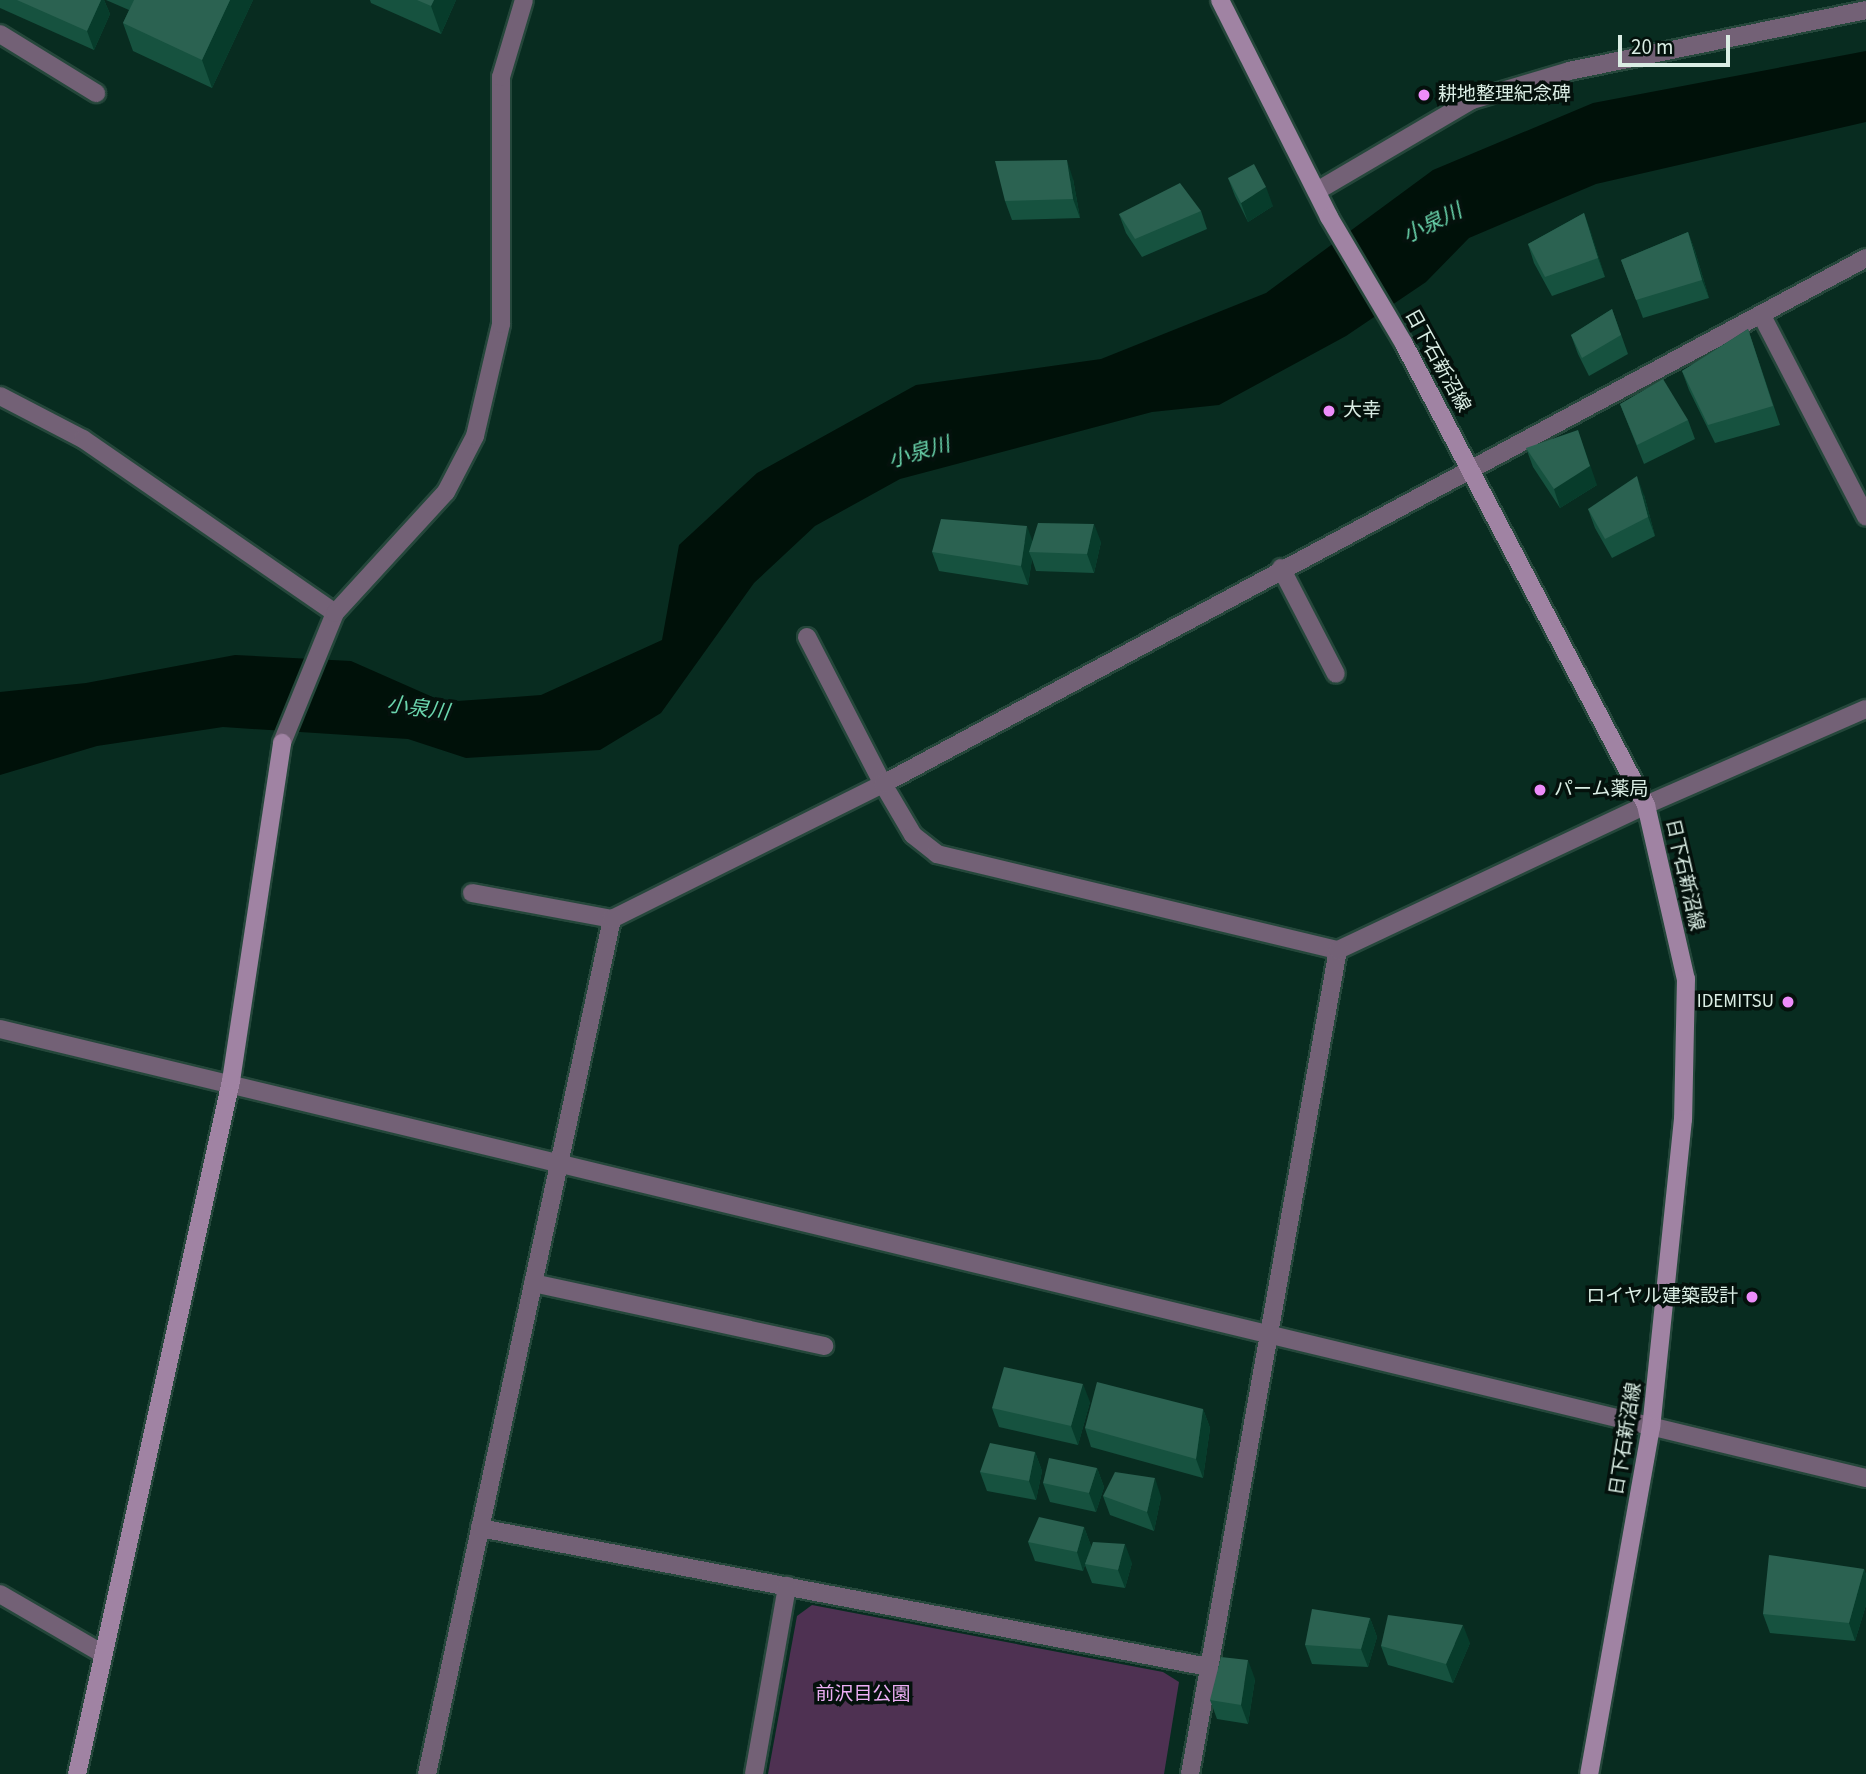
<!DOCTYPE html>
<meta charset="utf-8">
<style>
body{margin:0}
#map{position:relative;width:1866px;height:1774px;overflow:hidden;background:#082c20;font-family:"Source Sans 3","Noto Sans JP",sans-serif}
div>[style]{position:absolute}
.green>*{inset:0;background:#4e3152}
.water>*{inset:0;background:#001109}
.roads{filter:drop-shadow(2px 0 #25473b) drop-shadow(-2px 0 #25473b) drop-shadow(0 2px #25473b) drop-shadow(0 -2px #25473b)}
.street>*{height:18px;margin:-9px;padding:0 9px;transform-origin:9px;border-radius:9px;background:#736176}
.secondary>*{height:18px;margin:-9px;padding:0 9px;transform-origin:9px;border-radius:9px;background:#a083a3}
.wall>*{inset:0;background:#16523f}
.shaded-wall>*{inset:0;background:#073c2b}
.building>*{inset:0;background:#2b6251}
.dots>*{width:19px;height:19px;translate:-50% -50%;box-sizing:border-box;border:4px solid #04110c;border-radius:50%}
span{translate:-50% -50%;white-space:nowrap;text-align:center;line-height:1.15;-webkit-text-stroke:7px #04110c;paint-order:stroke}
.poi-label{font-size:19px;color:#daede4}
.left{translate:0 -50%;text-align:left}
.right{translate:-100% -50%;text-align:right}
.street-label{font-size:19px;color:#daede4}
.park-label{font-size:19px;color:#edaff5}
.water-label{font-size:21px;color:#6bd6ae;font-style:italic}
.scale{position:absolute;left:1618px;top:35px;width:112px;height:32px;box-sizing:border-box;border:4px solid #daede4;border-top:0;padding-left:9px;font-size:21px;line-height:24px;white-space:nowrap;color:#daede4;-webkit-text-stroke:5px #04110c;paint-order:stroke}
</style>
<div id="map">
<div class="green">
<i style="clip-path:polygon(812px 1605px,1163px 1672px,1179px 1682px,1164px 1774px,768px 1774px,797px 1616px)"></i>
</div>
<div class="water">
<i style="clip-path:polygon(1866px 51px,1866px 122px,1596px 184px,1469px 238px,1426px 282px,1346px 336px,1219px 405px,1152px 412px,900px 479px,815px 526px,754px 583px,661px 713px,600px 750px,466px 758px,408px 739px,223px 727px,97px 746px,0 775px,0 692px,86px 683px,235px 655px,351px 661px,444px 702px,541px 695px,662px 640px,679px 545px,757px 473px,916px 385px,1101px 359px,1266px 293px,1433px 170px,1593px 103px)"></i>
</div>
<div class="roads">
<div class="street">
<i style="left:0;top:34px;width:113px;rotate:31.6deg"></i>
<i style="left:1317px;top:191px;width:180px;rotate:-30.4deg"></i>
<i style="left:1472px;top:100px;width:101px;rotate:-16.6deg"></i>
<i style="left:1569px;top:71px;width:303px;rotate:-11.6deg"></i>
<i style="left:1762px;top:316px;width:226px;rotate:62.6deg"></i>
<i style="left:0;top:396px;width:93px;rotate:27.4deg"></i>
<i style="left:83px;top:439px;width:306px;rotate:34.6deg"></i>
<i style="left:335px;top:613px;width:140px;rotate:112.2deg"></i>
<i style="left:1281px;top:568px;width:119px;rotate:62.6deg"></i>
<i style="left:335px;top:613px;width:164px;rotate:-47.5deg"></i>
<i style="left:446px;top:492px;width:63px;rotate:-62.6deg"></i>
<i style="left:475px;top:436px;width:115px;rotate:-76.9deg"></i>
<i style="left:501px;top:324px;width:247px;rotate:-90deg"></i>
<i style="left:501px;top:77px;width:80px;rotate:-73.4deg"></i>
<i style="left:807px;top:637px;width:165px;rotate:62.7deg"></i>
<i style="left:883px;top:784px;width:59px;rotate:59.5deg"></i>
<i style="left:913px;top:835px;width:31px;rotate:38deg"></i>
<i style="left:937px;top:854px;width:412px;rotate:13.5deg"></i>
<i style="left:472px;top:893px;width:142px;rotate:10.5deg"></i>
<i style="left:0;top:1029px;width:1919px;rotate:13.53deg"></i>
<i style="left:533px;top:1283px;width:298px;rotate:12.2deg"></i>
<i style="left:480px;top:1528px;width:742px;rotate:10.8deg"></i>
<i style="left:0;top:1594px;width:119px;rotate:30.2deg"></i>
<i style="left:427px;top:1774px;width:875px;rotate:-77.79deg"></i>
<i style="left:612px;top:919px;width:303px;rotate:-26.5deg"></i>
<i style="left:883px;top:784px;width:1115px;rotate:-28.15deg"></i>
<i style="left:754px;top:1774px;width:191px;rotate:-80deg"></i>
<i style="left:1190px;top:1774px;width:837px;rotate:-79.82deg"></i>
<i style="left:1338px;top:950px;width:340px;rotate:-25.2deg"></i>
<i style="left:1646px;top:805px;width:240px;rotate:-23.6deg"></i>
</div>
<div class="secondary">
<i style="left:1220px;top:0;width:243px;rotate:63.3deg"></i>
<i style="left:1329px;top:217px;width:147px;rotate:59.4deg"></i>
<i style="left:1404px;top:344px;width:521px;rotate:62.3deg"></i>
<i style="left:1646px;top:805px;width:179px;rotate:77.1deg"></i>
<i style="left:1686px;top:979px;width:140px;rotate:91.2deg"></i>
<i style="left:1683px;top:1119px;width:310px;rotate:95.9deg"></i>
<i style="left:1651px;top:1427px;width:352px;rotate:100.1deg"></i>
<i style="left:77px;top:1774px;width:710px;rotate:-77.47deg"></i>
<i style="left:231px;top:1081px;width:342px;rotate:-81.4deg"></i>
</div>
</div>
<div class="wall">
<i style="clip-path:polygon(0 0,104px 0,110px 14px,94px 50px,0 8px)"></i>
<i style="clip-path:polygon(106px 0,253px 0,212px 88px,133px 51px,123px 23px,129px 10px)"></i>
<i style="clip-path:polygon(370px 0,456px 0,441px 34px,371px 3px)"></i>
<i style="clip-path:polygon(1228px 178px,1273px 206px,1248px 222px,1235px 196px)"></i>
<i style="clip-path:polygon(1073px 179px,1080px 218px,1012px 220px,1005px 201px)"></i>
<i style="clip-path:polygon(1201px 211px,1207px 229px,1142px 257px,1126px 233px,1119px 214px)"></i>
<i style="clip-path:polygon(1584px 213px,1605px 277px,1552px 296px,1534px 263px,1528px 244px)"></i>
<i style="clip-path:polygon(1688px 232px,1695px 251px,1709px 298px,1643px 318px,1621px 260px)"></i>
<i style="clip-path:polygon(1612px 309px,1628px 354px,1589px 376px,1578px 354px,1571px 335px)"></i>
<i style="clip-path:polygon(1748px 329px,1780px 425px,1715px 443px,1689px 390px,1682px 371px)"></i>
<i style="clip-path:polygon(1620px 404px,1688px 420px,1695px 439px,1644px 464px)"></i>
<i style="clip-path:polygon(1526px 448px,1597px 485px,1560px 508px,1533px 467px)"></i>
<i style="clip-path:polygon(1644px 495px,1655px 536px,1612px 558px,1595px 528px,1588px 509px)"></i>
<i style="clip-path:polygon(1032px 541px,1101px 542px,1094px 573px,1036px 571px,1032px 559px,1028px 585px,939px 571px,932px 552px)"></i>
<i style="clip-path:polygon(1090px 1402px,1078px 1445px,999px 1427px,992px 1408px)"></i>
<i style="clip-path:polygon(1203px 1409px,1210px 1428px,1203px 1478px,1091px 1447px,1085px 1428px)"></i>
<i style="clip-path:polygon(1035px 1452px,1042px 1471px,1036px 1500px,987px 1491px,980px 1472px)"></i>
<i style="clip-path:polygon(1097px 1468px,1104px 1487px,1096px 1512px,1050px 1502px,1043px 1483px)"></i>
<i style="clip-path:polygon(1103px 1496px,1161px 1497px,1154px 1531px,1110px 1515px)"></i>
<i style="clip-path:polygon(1084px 1527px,1091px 1546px,1088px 1556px,1132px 1563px,1125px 1588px,1092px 1583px,1085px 1565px,1083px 1571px,1035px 1561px,1028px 1542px)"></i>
<i style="clip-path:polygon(1864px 1569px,1866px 1575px,1866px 1605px,1855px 1641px,1770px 1633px,1763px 1614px)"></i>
<i style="clip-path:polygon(1370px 1618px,1377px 1637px,1368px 1667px,1312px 1664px,1305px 1645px)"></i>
<i style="clip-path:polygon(1470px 1643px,1453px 1683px,1388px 1665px,1381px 1646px)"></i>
<i style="clip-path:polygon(1255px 1679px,1248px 1724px,1217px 1719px,1210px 1700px)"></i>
</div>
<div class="shaded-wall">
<i style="clip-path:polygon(101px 0,104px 0,110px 14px,94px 50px,87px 31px)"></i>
<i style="clip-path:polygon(230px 0,253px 0,212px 88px,202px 60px)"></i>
<i style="clip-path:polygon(434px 0,456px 0,441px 34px,431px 6px)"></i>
<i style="clip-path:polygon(1067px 160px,1073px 179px,1080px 218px,1073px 199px)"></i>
<i style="clip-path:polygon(1266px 187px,1273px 206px,1248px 222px,1241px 203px)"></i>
<i style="clip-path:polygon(1584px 213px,1591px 232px,1605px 277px,1598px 258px)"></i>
<i style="clip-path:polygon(1688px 232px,1695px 251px,1709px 298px,1702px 280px)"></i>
<i style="clip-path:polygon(1578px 430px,1597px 485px,1560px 508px,1554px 489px)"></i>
<i style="clip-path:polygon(1637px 476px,1644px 495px,1655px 536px,1648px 517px)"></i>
<i style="clip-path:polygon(1094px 524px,1101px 542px,1094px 573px,1087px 554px)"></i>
<i style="clip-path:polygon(1027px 526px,1034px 545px,1029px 552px,1032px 559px,1028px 585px,1021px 566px)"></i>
<i style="clip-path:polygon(1083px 1384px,1090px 1402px,1078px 1445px,1071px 1426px)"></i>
<i style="clip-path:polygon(1203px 1409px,1210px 1428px,1203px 1478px,1196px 1459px)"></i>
<i style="clip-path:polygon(1035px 1452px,1042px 1471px,1036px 1500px,1029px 1481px)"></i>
<i style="clip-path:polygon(1097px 1468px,1104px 1487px,1096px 1512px,1089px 1493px)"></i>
<i style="clip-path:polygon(1155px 1478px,1161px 1497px,1154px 1531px,1147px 1512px)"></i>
<i style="clip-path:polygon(1084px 1527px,1091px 1546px,1083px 1571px,1077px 1552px)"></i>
<i style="clip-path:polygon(1125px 1544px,1132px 1563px,1125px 1588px,1118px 1570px)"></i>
<i style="clip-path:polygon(1864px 1569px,1866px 1575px,1866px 1605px,1855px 1641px,1849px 1623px)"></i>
<i style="clip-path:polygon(1370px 1618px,1377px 1637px,1368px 1667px,1361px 1649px)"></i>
<i style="clip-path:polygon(1463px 1625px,1470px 1643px,1453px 1683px,1446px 1664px)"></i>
<i style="clip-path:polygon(1248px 1660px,1255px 1679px,1248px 1724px,1241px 1705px)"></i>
</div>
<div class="building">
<i style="clip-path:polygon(17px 0,101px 0,87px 31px)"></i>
<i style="clip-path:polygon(134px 0,230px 0,202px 60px,123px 23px)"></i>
<i style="clip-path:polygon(417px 0,434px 0,431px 6px)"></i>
<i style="clip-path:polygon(1067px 160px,1073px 199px,1005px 201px,995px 161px)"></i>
<i style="clip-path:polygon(1254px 164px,1266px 187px,1241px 203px,1228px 178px)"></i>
<i style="clip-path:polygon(1180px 183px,1201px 211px,1135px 239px,1119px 214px)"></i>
<i style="clip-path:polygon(1584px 213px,1598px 258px,1545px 277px,1528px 244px)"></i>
<i style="clip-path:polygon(1688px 232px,1702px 280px,1636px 300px,1621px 260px)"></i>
<i style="clip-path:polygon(1612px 309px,1621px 335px,1582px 358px,1571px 335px)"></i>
<i style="clip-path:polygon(1748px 329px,1773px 406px,1708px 425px,1682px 371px)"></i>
<i style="clip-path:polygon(1663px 379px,1688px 420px,1637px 445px,1620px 404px)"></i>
<i style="clip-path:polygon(1578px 430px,1590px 466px,1554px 489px,1526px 448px)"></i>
<i style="clip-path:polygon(1637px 476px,1648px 517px,1605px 539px,1588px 509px)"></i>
<i style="clip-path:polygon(941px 519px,1027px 526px,1021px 566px,932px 552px)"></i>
<i style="clip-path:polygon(1038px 523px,1094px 524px,1087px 554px,1029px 552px)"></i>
<i style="clip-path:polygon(1004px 1367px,1083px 1384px,1071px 1426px,992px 1408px)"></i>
<i style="clip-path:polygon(1097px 1382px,1203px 1409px,1196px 1459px,1085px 1428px)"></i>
<i style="clip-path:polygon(990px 1443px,1035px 1452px,1029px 1481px,980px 1472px)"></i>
<i style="clip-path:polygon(1049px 1458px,1097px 1468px,1089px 1493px,1043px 1483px)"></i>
<i style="clip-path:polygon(1115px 1472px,1155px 1478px,1147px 1512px,1103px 1496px)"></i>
<i style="clip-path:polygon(1039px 1517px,1084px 1527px,1077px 1552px,1028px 1542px)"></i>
<i style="clip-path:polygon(1093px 1542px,1125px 1544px,1118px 1570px,1085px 1564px)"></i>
<i style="clip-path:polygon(1769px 1555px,1864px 1569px,1849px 1623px,1763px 1614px)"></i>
<i style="clip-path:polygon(1312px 1609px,1370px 1618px,1361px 1649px,1305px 1645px)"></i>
<i style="clip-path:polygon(1388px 1615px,1463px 1625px,1446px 1664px,1381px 1646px)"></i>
<i style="clip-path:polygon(1221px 1657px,1248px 1660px,1241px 1705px,1210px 1700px)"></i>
</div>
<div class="dots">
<i style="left:1424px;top:95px;background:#ed8cfa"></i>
<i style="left:1329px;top:411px;background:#ed8cfa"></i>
<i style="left:1540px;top:790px;background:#ed8cfa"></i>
<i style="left:1788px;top:1002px;background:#ed8cfa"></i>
<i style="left:1752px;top:1297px;background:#ed8cfa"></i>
</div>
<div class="poi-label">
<span class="left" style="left:1438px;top:95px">耕地整理紀念碑</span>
<span class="left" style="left:1343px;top:411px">大幸</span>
<span class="left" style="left:1554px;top:790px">パーム薬局</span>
<span class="right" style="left:1774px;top:1002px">IDEMITSU</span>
<span class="right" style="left:1738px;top:1297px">ロイヤル建築設計</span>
</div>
<div class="street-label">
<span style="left:1437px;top:361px;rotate:61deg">日下石新沼線</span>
<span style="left:1684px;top:875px;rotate:77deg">日下石新沼線</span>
<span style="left:1626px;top:1439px;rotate:-81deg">日下石新沼線</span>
</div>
<div class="park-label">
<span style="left:863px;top:1695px">前沢目公園</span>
</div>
<div class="water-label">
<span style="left:1432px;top:223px;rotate:-26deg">小泉川</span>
<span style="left:919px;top:452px;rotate:-16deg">小泉川</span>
<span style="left:418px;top:708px;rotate:8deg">小泉川</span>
</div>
<div class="scale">20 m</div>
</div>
